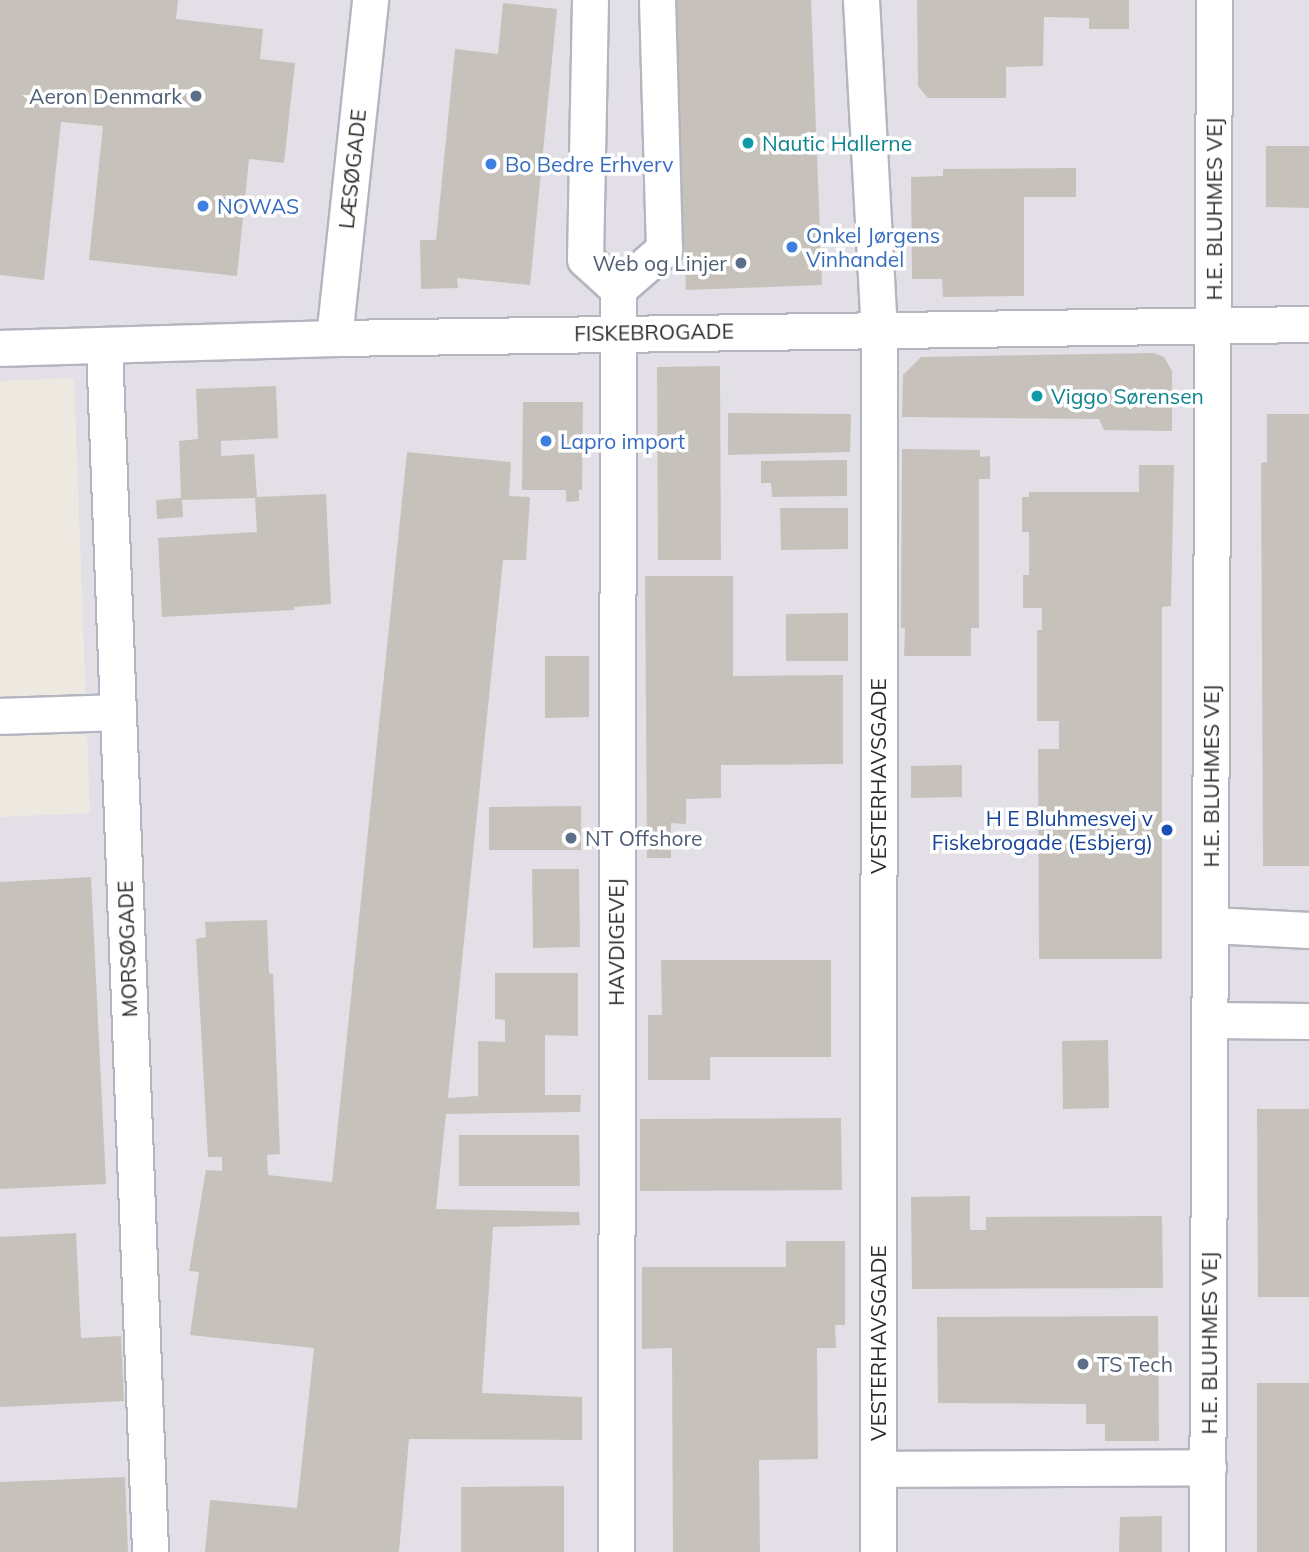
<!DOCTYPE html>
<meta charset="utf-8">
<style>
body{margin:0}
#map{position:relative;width:1309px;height:1552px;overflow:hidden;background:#ede8e0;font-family:Mulish,sans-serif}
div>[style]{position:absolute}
.industrial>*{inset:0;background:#e2e0e6}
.building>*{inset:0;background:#c6c2bb}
.roads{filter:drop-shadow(2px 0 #b3b5bf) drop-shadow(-2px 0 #b3b5bf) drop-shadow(0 2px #b3b5bf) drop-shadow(0 -2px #b3b5bf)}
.minor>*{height:35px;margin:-17.5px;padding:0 17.5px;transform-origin:17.5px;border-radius:17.5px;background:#fff}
.dots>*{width:19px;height:19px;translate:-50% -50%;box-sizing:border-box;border:4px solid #fff;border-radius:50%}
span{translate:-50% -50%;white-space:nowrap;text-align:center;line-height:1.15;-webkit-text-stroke:7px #fff;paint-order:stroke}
.service-label{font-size:21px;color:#4e5e75}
.right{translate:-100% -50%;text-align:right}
.left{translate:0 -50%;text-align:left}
.culture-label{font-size:21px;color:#0d838f}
.shop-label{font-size:21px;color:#366cbe}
.street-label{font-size:21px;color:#2d2d2d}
.transit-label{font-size:21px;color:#164399}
</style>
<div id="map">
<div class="industrial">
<i style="clip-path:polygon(0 0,1309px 0,1309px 1552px,0 1552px,0 817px,90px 813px,74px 378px,0 381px)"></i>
</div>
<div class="building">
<i style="clip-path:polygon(0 0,178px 0,176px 19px,263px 29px,260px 59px,295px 63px,284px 163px,249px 159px,237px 276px,89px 260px,103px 126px,61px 122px,44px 280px,0 275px)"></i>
<i style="clip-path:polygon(674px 0,811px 0,822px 285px,686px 290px)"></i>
<i style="clip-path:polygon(917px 0,1129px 0,1129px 29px,1089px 29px,1089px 18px,1044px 17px,1043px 66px,1006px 67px,1006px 98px,928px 98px,918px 86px)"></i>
<i style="clip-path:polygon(503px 3px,557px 9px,530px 285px,457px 278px,458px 288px,421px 289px,420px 240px,436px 240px,455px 49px,498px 54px)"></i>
<i style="clip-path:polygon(1266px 146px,1309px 146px,1309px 208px,1266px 207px)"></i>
<i style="clip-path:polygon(1076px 168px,1076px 197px,1024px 197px,1024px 296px,943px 297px,942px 279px,912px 279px,911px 177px,943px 176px,943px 169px)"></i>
<i style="clip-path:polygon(1154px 353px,1164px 357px,1172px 371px,1172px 431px,1104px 430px,1099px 419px,902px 417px,903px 375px,921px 357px)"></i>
<i style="clip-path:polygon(720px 366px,721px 560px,658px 560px,657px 367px)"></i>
<i style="clip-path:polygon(276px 386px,278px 438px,221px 441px,221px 456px,254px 454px,257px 497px,326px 494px,331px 604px,294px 607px,294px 610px,162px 617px,158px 538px,257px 532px,255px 498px,182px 500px,183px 517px,157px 519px,156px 500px,181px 498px,179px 441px,198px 439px,196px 389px)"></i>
<i style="clip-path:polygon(523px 402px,583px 402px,582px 490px,579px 490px,579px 501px,566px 502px,566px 490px,522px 490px)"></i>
<i style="clip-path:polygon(728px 413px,851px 414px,850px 452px,728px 455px)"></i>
<i style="clip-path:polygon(1267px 414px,1309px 414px,1309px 866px,1263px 866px,1261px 463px,1267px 462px)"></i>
<i style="clip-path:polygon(902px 449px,980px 450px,980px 457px,990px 456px,990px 479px,979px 479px,979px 628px,971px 628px,971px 656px,904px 656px,905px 628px,901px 628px)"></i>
<i style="clip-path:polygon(407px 452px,511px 462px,509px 496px,530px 497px,526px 560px,503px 560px,448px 1098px,478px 1096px,478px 1041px,505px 1042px,505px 1020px,495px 1019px,495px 973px,578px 973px,578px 1036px,545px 1035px,545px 1095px,581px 1095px,580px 1112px,446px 1114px,436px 1209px,579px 1212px,580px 1225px,493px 1227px,482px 1393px,582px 1397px,582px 1440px,409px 1439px,399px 1552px,205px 1552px,210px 1500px,297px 1508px,314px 1348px,190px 1335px,199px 1272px,189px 1271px,206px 1170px,222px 1171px,222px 1157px,208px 1157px,196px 939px,206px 937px,205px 922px,267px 920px,269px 973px,273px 974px,280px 1154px,267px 1155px,268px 1175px,332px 1182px)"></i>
<i style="clip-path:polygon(847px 460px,847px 496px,772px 497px,771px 483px,761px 483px,761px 461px)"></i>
<i style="clip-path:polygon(1139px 465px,1174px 465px,1171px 606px,1162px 607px,1162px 959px,1039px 959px,1038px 749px,1059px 749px,1059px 721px,1037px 721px,1037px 630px,1042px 630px,1042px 608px,1023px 608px,1023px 575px,1029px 575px,1029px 532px,1022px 532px,1022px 497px,1029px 497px,1029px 492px,1139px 492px)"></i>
<i style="clip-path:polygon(780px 508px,848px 508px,848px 549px,781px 550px)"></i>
<i style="clip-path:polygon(645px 576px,733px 576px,733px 676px,843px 675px,843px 764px,721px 765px,721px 798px,686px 799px,686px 824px,671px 823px,671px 858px,647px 858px)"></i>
<i style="clip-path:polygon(848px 613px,848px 661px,786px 661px,786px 614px)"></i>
<i style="clip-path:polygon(545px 656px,589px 656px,589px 717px,545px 718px)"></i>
<i style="clip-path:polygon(962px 765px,962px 797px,911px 798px,911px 766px)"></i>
<i style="clip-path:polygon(581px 806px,581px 850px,489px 850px,489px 807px)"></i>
<i style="clip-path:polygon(532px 869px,579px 869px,580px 947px,533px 948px)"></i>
<i style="clip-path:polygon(91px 877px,106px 1184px,0 1189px,0 882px)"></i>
<i style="clip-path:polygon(661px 960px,831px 960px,831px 1057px,710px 1057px,710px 1080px,648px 1080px,648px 1015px,662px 1015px)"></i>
<i style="clip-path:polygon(1108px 1040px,1109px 1108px,1063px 1109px,1062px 1041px)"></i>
<i style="clip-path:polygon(1257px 1109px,1309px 1109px,1309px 1297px,1258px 1297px)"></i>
<i style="clip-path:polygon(841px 1118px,842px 1190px,640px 1191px,640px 1119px)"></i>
<i style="clip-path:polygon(459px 1135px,579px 1135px,580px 1186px,459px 1186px)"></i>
<i style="clip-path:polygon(970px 1196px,970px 1230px,986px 1230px,986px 1217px,1162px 1216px,1163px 1288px,912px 1289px,911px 1197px)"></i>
<i style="clip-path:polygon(76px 1233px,81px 1338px,121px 1336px,124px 1401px,0 1407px,0 1237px)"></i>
<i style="clip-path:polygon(786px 1241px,845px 1241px,845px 1325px,835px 1325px,836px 1348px,817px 1348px,818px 1459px,759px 1460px,760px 1552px,673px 1552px,672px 1348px,642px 1349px,642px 1267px,786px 1267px)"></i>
<i style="clip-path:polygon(1158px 1316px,1159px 1441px,1105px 1441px,1105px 1424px,1086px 1424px,1086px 1404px,938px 1403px,937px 1317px)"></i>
<i style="clip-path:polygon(1257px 1383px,1309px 1383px,1309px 1552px,1257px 1552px)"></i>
<i style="clip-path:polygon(125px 1477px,128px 1552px,0 1552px,0 1482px)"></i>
<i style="clip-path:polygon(564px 1486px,564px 1552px,461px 1552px,461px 1487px)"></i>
<i style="clip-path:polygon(1162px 1516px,1162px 1552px,1119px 1552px,1120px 1517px)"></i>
</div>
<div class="roads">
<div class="minor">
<i style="left:590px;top:0;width:259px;rotate:91.1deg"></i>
<i style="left:585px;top:259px;width:45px;rotate:42.3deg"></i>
<i style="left:618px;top:289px;width:1263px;rotate:90.09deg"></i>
<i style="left:861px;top:0;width:328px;rotate:86.9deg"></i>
<i style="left:879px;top:328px;width:1224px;rotate:90.05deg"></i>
<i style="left:618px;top:289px;width:61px;rotate:-41deg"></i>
<i style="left:664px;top:249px;width:249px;rotate:-91.6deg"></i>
<i style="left:334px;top:338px;width:340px;rotate:-83.9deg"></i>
<i style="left:104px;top:347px;width:1206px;rotate:87.81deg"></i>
<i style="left:0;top:348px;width:334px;rotate:-1.7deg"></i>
<i style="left:334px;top:338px;width:975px;rotate:-0.82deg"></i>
<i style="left:0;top:716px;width:118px;rotate:-1.9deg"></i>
<i style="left:1211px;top:925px;width:98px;rotate:2.9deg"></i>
<i style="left:1211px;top:1020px;width:98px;rotate:0.6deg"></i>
<i style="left:878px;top:1469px;width:330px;rotate:-0.3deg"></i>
<i style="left:1207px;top:1552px;width:1552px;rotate:-89.74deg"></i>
</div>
</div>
<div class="dots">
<i style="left:196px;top:96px;background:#5c6f8a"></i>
<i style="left:748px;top:143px;background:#0f9aa8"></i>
<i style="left:491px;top:164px;background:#3f7fe0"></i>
<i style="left:203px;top:206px;background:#3f7fe0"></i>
<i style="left:792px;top:247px;background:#3f7fe0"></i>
<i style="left:741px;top:263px;background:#5c6f8a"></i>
<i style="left:1037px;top:396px;background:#0f9aa8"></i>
<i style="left:546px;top:441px;background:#3f7fe0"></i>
<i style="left:1167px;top:830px;background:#1a4fb4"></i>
<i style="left:571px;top:838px;background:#5c6f8a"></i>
<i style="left:1083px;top:1364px;background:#5c6f8a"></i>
</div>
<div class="service-label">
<span class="right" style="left:182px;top:96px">Aeron Denmark</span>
<span class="right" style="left:727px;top:263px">Web og Linjer</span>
<span class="left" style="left:585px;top:838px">NT Offshore</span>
<span class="left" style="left:1097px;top:1364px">TS Tech</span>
</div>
<div class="culture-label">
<span class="left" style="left:762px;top:143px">Nautic Hallerne</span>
<span class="left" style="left:1051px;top:396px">Viggo Sørensen</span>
</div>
<div class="shop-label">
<span class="left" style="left:505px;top:164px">Bo Bedre Erhverv</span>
<span class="left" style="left:217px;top:206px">NOWAS</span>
<span class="left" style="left:806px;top:247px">Onkel Jørgens<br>Vinhandel</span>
<span class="left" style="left:560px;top:441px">Lapro import</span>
</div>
<div class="street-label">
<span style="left:352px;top:169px;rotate:-84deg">LÆSØGADE</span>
<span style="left:1214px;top:209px;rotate:-90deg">H.E. BLUHMES VEJ</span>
<span style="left:654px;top:332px;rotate:-1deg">FISKEBROGADE</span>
<span style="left:878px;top:776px;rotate:-90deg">VESTERHAVSGADE</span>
<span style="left:1211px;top:776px;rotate:-90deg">H.E. BLUHMES VEJ</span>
<span style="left:616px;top:942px;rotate:-90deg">HAVDIGEVEJ</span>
<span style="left:127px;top:949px;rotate:-92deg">MORSØGADE</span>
<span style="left:878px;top:1343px;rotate:-90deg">VESTERHAVSGADE</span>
<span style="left:1209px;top:1343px;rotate:-90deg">H.E. BLUHMES VEJ</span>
</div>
<div class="transit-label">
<span class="right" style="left:1153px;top:830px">H E Bluhmesvej v<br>Fiskebrogade (Esbjerg)</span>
</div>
</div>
